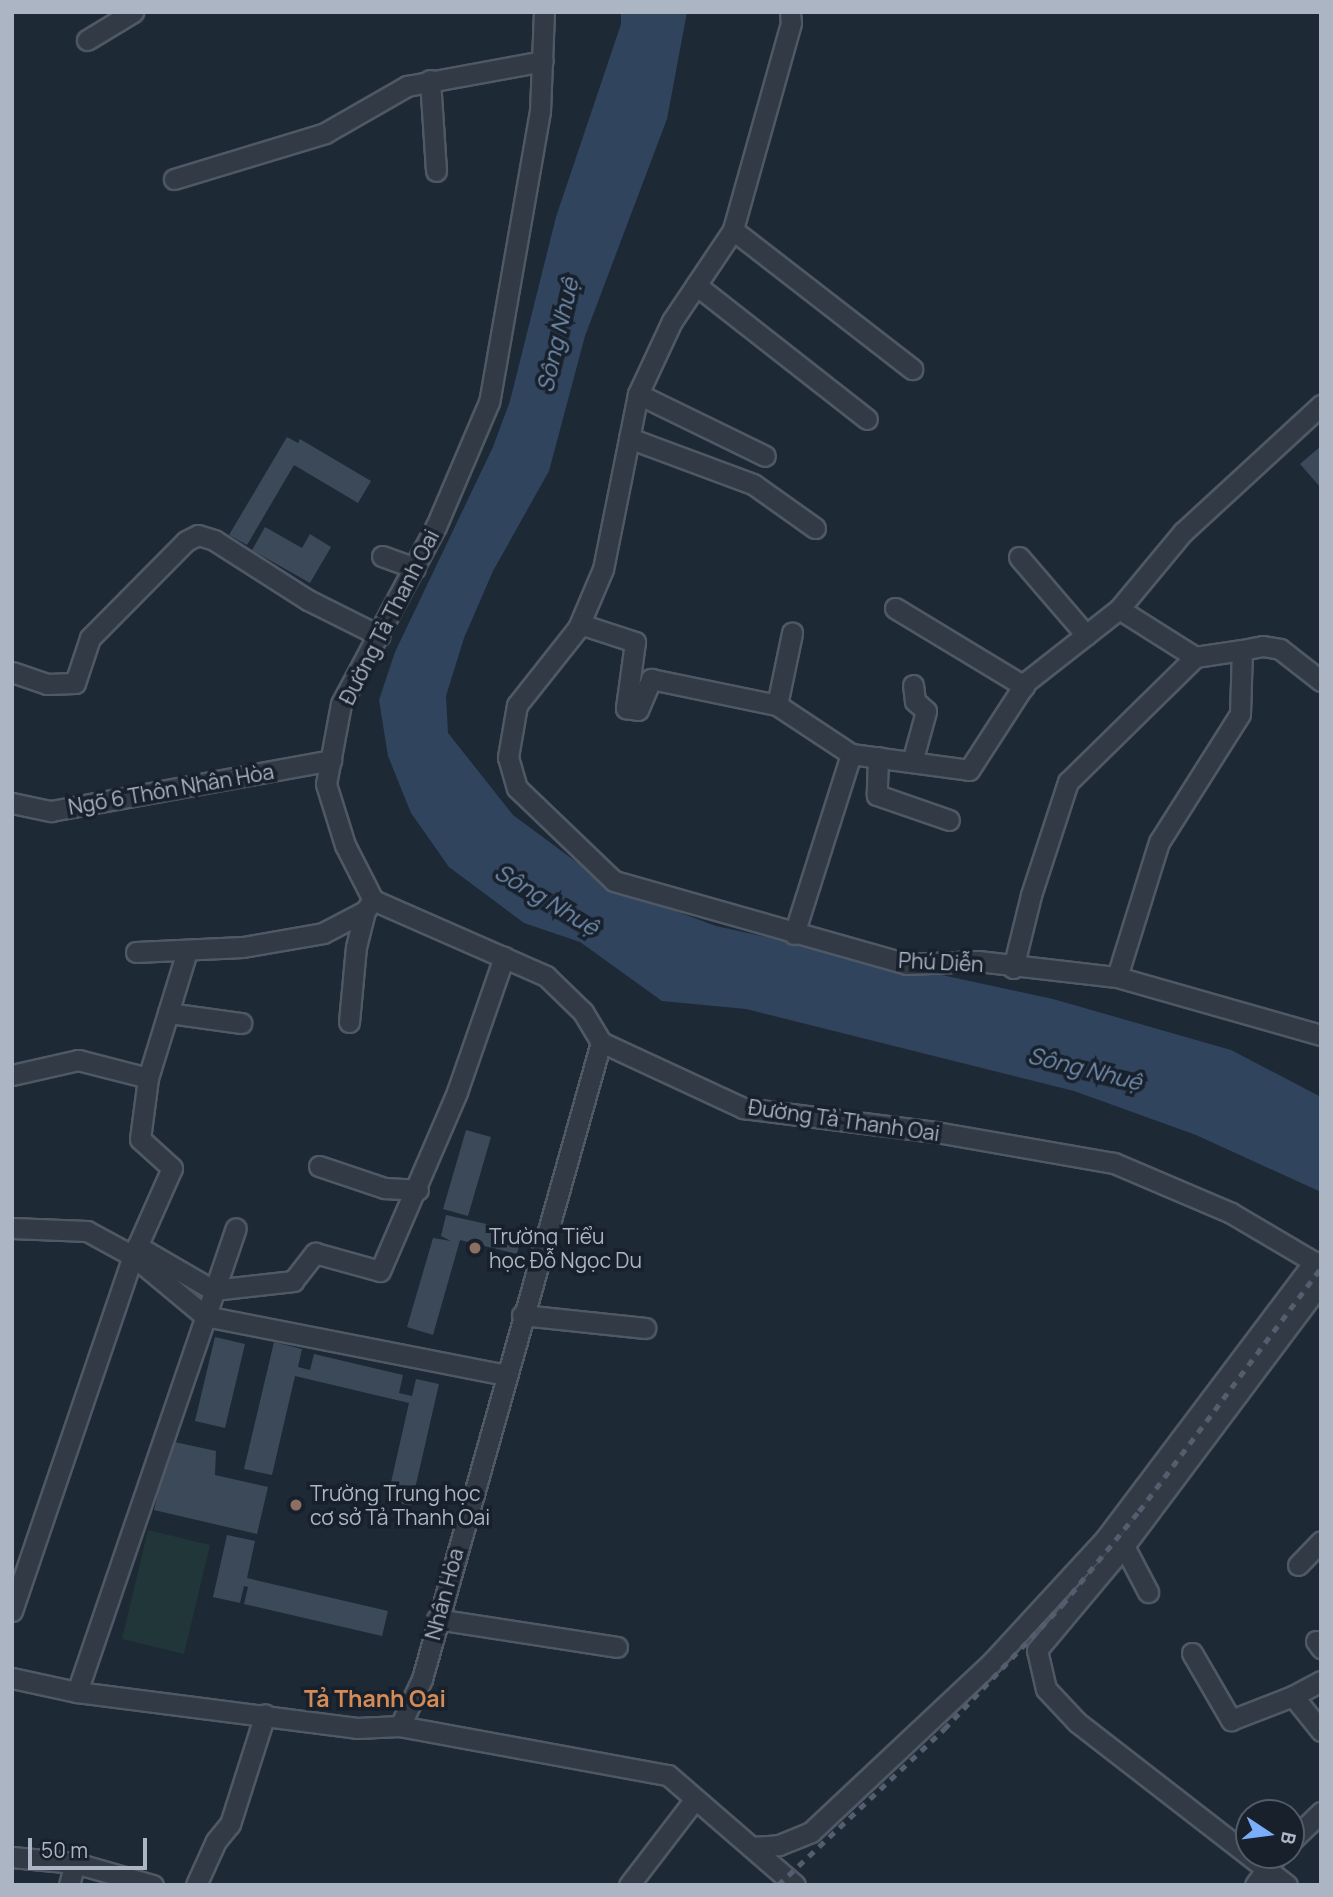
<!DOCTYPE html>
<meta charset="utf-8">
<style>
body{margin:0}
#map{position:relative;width:1333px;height:1897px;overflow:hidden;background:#1e2936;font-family:Manrope,sans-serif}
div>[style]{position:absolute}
.green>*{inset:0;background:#213638}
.water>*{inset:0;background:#31445e}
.building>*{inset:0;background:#3c4959}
.roads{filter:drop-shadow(2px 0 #4f5865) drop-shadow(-2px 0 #4f5865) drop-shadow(0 2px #4f5865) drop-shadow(0 -2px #4f5865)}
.minor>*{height:19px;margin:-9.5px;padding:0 9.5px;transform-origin:9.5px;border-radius:9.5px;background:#323a46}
.rail>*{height:4.5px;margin-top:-2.25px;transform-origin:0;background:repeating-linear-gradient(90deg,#535e6e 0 7px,transparent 0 14px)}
.dots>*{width:19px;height:19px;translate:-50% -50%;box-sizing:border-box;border:4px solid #17202b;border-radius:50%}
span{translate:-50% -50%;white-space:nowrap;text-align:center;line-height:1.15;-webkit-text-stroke:7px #17202b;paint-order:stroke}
.street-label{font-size:21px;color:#abb5c4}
.poi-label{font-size:21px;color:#abb5c4}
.left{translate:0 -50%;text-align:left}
.water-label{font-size:23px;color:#738cad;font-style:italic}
.neighbourhood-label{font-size:23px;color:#d58b55;font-weight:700}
.frame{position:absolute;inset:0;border:14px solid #abb5c4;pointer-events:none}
.north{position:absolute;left:1235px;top:1799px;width:70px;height:70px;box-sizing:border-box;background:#17202b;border:2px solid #525c68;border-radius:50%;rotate:103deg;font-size:19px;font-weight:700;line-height:28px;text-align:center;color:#abb5c4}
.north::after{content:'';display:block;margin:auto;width:24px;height:32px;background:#7aadfa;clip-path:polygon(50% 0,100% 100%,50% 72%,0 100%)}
.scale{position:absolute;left:28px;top:1838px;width:119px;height:32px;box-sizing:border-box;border:4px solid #abb5c4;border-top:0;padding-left:9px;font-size:21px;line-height:24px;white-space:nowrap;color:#abb5c4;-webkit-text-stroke:5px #17202b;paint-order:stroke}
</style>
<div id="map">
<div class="green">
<i style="clip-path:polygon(148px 1530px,210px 1545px,184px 1654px,122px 1639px)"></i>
</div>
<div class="water">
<i style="clip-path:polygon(621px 12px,687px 12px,667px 119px,585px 336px,549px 471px,493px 571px,464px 638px,446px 696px,448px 733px,513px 815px,610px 887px,716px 926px,1053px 999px,1231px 1050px,1321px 1097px,1321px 1192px,1196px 1135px,1074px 1091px,746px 1009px,662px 1001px,580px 942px,524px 923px,449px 867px,411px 813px,388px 756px,379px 700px,395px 652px,493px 447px,510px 401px,556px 217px,621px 24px)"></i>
</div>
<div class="building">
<i style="clip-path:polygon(287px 437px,298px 443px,300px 439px,371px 481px,358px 503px,294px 465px,247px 545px,229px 535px)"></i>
<i style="clip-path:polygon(1321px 446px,1321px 488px,1300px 464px)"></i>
<i style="clip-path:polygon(265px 527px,302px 548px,310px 534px,331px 547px,310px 583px,252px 550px)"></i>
<i style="clip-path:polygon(466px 1130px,491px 1137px,468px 1216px,443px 1209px)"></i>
<i style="clip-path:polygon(446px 1215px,522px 1232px,517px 1254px,460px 1240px,433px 1335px,407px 1327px,433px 1238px,451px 1241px,441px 1236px)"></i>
<i style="clip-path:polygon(215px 1337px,245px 1344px,225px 1428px,195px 1421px)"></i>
<i style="clip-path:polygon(274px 1342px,302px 1349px,298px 1367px,310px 1370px,314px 1354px,403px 1375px,399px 1393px,412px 1396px,416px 1379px,439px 1384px,411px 1506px,387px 1500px,409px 1403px,295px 1376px,272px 1475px,244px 1469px)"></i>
<i style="clip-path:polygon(170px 1441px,216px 1451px,215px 1475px,268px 1487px,257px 1534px,154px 1510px)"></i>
<i style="clip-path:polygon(227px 1535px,255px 1541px,247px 1578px,388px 1611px,382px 1636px,244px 1604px,248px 1587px,244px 1586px,240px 1603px,213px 1597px)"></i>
</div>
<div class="roads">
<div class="minor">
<i style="left:544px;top:12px;width:99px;rotate:92.3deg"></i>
<i style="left:540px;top:111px;width:295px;rotate:99.9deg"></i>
<i style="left:489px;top:402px;width:135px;rotate:113.1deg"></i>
<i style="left:436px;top:526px;width:202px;rotate:118.1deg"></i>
<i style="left:341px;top:704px;width:81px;rotate:100.6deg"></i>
<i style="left:326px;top:784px;width:64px;rotate:72.7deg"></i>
<i style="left:345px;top:845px;width:62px;rotate:63deg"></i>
<i style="left:373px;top:900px;width:189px;rotate:23.7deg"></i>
<i style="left:546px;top:976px;width:52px;rotate:44.2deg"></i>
<i style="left:583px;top:1012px;width:35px;rotate:59deg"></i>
<i style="left:601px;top:1042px;width:157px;rotate:24.9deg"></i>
<i style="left:743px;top:1108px;width:194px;rotate:7.1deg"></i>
<i style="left:936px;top:1132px;width:181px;rotate:9.9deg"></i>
<i style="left:1114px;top:1163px;width:127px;rotate:23.1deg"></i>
<i style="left:1231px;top:1213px;width:104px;rotate:30.5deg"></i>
<i style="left:790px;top:12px;width:11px;rotate:85deg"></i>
<i style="left:791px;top:23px;width:215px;rotate:105.7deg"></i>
<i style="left:733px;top:230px;width:110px;rotate:123.8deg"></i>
<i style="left:672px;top:321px;width:81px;rotate:115deg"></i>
<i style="left:638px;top:394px;width:178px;rotate:101.3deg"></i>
<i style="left:603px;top:569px;width:64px;rotate:113deg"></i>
<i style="left:578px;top:628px;width:98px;rotate:128.4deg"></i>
<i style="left:517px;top:705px;width:53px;rotate:99.8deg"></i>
<i style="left:508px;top:757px;width:32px;rotate:74deg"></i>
<i style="left:517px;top:788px;width:134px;rotate:43.8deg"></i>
<i style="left:614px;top:881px;width:305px;rotate:15.8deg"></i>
<i style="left:907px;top:964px;width:71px;rotate:-2.4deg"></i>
<i style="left:978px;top:961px;width:140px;rotate:6.6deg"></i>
<i style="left:1117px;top:977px;width:212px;rotate:15.9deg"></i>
<i style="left:87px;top:40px;width:54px;rotate:-31.3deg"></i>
<i style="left:430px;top:80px;width:91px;rotate:86.2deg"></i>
<i style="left:174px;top:179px;width:158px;rotate:-16.9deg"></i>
<i style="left:325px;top:133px;width:95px;rotate:-29.8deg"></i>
<i style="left:407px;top:86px;width:138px;rotate:-10.4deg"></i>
<i style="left:733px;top:230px;width:227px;rotate:37.8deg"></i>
<i style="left:696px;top:285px;width:217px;rotate:38.1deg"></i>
<i style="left:638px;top:394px;width:141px;rotate:26deg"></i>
<i style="left:629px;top:438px;width:132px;rotate:20.4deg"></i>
<i style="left:753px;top:484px;width:76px;rotate:35.4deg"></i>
<i style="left:382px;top:556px;width:35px;rotate:20deg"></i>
<i style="left:1019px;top:557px;width:103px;rotate:49.3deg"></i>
<i style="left:895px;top:608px;width:151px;rotate:31.2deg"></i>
<i style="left:1119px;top:609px;width:90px;rotate:32.3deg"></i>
<i style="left:580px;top:624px;width:58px;rotate:18.1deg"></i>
<i style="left:635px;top:642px;width:67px;rotate:97.8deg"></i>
<i style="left:626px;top:708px;width:12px;rotate:9deg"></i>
<i style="left:638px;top:710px;width:34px;rotate:-67deg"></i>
<i style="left:651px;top:679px;width:129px;rotate:11.7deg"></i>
<i style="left:777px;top:705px;width:89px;rotate:33.5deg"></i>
<i style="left:1242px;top:650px;width:21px;rotate:-11deg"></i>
<i style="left:1263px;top:646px;width:17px;rotate:10deg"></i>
<i style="left:1280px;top:649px;width:52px;rotate:38deg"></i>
<i style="left:12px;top:672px;width:37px;rotate:19deg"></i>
<i style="left:47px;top:684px;width:28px;rotate:-2deg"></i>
<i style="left:75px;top:683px;width:47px;rotate:-71.6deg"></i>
<i style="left:90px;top:638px;width:136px;rotate:-45.3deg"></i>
<i style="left:186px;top:541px;width:13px;rotate:-27deg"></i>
<i style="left:198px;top:535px;width:17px;rotate:17deg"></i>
<i style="left:214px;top:540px;width:112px;rotate:32.6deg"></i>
<i style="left:308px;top:600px;width:80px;rotate:26.6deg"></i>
<i style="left:777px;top:705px;width:74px;rotate:-78.2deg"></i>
<i style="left:878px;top:757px;width:38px;rotate:92deg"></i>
<i style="left:877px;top:795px;width:76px;rotate:19.1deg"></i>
<i style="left:912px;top:762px;width:53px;rotate:-74.6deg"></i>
<i style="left:926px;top:711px;width:15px;rotate:-138deg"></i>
<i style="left:915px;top:701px;width:16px;rotate:-97deg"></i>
<i style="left:12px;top:803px;width:40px;rotate:12deg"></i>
<i style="left:51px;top:811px;width:285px;rotate:-10.3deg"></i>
<i style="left:794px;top:934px;width:189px;rotate:-72.4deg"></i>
<i style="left:851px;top:754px;width:119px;rotate:7.7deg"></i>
<i style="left:969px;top:770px;width:105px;rotate:-57.1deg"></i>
<i style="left:1026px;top:682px;width:118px;rotate:-38.1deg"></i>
<i style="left:1119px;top:609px;width:100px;rotate:-50.3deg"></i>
<i style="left:1183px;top:532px;width:188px;rotate:-42.6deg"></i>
<i style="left:136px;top:952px;width:107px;rotate:-2.7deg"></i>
<i style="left:243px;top:947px;width:81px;rotate:-9.9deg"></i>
<i style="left:323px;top:933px;width:47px;rotate:-27.6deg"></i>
<i style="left:365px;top:911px;width:14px;rotate:-54deg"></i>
<i style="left:1013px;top:968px;width:75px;rotate:-76.1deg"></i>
<i style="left:1031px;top:895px;width:119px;rotate:-71.9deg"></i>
<i style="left:1068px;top:782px;width:178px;rotate:-44.5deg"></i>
<i style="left:1195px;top:657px;width:48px;rotate:-8.5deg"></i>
<i style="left:1242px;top:650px;width:64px;rotate:91.8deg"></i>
<i style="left:1240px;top:714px;width:151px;rotate:122.3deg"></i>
<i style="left:1159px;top:842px;width:141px;rotate:107.3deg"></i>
<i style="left:168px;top:1013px;width:74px;rotate:7.8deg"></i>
<i style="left:349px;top:1022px;width:75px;rotate:-84.7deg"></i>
<i style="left:356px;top:947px;width:37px;rotate:-76deg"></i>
<i style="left:12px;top:1075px;width:68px;rotate:-12.8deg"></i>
<i style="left:78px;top:1060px;width:72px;rotate:14.4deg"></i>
<i style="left:319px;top:1166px;width:69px;rotate:18.7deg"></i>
<i style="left:384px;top:1188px;width:34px;rotate:3deg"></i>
<i style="left:12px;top:1228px;width:75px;rotate:2.3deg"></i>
<i style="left:87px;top:1231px;width:52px;rotate:28.5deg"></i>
<i style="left:133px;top:1256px;width:94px;rotate:39.8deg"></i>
<i style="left:205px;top:1316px;width:306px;rotate:11.1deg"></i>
<i style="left:137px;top:1246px;width:88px;rotate:30.1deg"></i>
<i style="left:213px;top:1290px;width:81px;rotate:-6.4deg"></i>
<i style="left:293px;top:1281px;width:36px;rotate:-52deg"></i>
<i style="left:315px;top:1253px;width:67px;rotate:15.5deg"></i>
<i style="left:380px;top:1271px;width:195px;rotate:-66.7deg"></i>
<i style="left:457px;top:1092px;width:143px;rotate:-70.8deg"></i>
<i style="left:522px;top:1315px;width:124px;rotate:6deg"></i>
<i style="left:1124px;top:1546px;width:52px;rotate:62.4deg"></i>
<i style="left:1298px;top:1565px;width:33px;rotate:-46deg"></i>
<i style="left:12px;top:1611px;width:375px;rotate:-71.2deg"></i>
<i style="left:133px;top:1256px;width:96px;rotate:-66.1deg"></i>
<i style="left:172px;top:1168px;width:43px;rotate:-137.8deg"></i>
<i style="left:140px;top:1139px;width:62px;rotate:-82.5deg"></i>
<i style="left:148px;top:1078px;width:133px;rotate:-72.9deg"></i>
<i style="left:437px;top:1619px;width:182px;rotate:8.8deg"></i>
<i style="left:1316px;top:1641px;width:9px;rotate:54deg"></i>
<i style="left:1192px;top:1653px;width:78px;rotate:59.8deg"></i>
<i style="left:1231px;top:1720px;width:66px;rotate:-21.2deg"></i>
<i style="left:1293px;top:1696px;width:45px;rotate:51.3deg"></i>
<i style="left:12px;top:1678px;width:66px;rotate:12.2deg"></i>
<i style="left:77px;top:1692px;width:282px;rotate:7.3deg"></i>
<i style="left:357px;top:1728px;width:43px;rotate:-2.7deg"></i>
<i style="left:400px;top:1726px;width:272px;rotate:10.4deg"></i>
<i style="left:668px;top:1775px;width:168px;rotate:40.9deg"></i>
<i style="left:77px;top:1692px;width:490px;rotate:-71.1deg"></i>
<i style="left:1293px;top:1696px;width:32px;rotate:-28deg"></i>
<i style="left:400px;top:1726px;width:52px;rotate:-64.9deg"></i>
<i style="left:422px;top:1679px;width:662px;rotate:-74.3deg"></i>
<i style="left:1291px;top:1841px;width:42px;rotate:-44deg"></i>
<i style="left:752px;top:1847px;width:27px;rotate:-4deg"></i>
<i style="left:779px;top:1845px;width:35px;rotate:-22deg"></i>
<i style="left:811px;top:1832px;width:248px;rotate:-43.2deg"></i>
<i style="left:992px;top:1662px;width:168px;rotate:-47.4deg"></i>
<i style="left:1106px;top:1538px;width:346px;rotate:-53deg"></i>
<i style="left:12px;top:1857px;width:63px;rotate:5.4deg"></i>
<i style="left:75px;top:1863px;width:81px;rotate:15.8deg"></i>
<i style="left:69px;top:1885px;width:23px;rotate:-75deg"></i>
<i style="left:196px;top:1885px;width:48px;rotate:-65.6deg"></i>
<i style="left:216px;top:1841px;width:22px;rotate:-51deg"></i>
<i style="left:230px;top:1824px;width:115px;rotate:-72.3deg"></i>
<i style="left:629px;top:1885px;width:108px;rotate:-52.5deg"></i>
<i style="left:1255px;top:1885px;width:37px;rotate:-54deg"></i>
<i style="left:1287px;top:1885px;width:266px;rotate:-142.2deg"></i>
<i style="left:1077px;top:1722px;width:45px;rotate:-133.2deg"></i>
<i style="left:1046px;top:1689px;width:40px;rotate:-103deg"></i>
<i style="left:1037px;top:1650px;width:136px;rotate:-50.1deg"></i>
<i style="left:1124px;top:1546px;width:329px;rotate:-53.2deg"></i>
</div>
</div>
<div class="rail">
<i style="left:778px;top:1885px;width:228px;rotate:-43.2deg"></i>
<i style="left:944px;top:1729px;width:171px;rotate:-46.4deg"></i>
<i style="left:1062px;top:1605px;width:122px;rotate:-50.7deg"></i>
<i style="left:1139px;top:1511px;width:304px;rotate:-53.2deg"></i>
</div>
<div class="dots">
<i style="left:475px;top:1248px;background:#8d6e63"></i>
<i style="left:296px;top:1505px;background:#8d6e63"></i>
</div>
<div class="street-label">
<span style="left:389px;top:617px;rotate:-63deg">Đường Tả Thanh Oai</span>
<span style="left:171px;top:789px;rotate:-10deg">Ngõ 6 Thôn Nhân Hòa</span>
<span style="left:941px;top:962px;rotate:3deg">Phú Diễn</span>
<span style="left:844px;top:1120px;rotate:8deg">Đường Tả Thanh Oai</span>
<span style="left:444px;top:1594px;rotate:-75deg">Nhân Hòa</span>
</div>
<div class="poi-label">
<span class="left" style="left:489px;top:1248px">Trường Tiểu<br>học Đỗ Ngọc Du</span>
<span class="left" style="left:310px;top:1505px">Trường Trung học<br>cơ sở Tả Thanh Oai</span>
</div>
<div class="water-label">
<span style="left:557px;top:335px;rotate:-77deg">Sông Nhuệ</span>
<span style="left:547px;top:899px;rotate:31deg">Sông Nhuệ</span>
<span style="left:1085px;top:1068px;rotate:14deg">Sông Nhuệ</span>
</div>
<div class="neighbourhood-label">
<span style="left:375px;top:1698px">Tả Thanh Oai</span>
</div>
<div class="frame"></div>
<div class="north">B</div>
<div class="scale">50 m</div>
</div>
